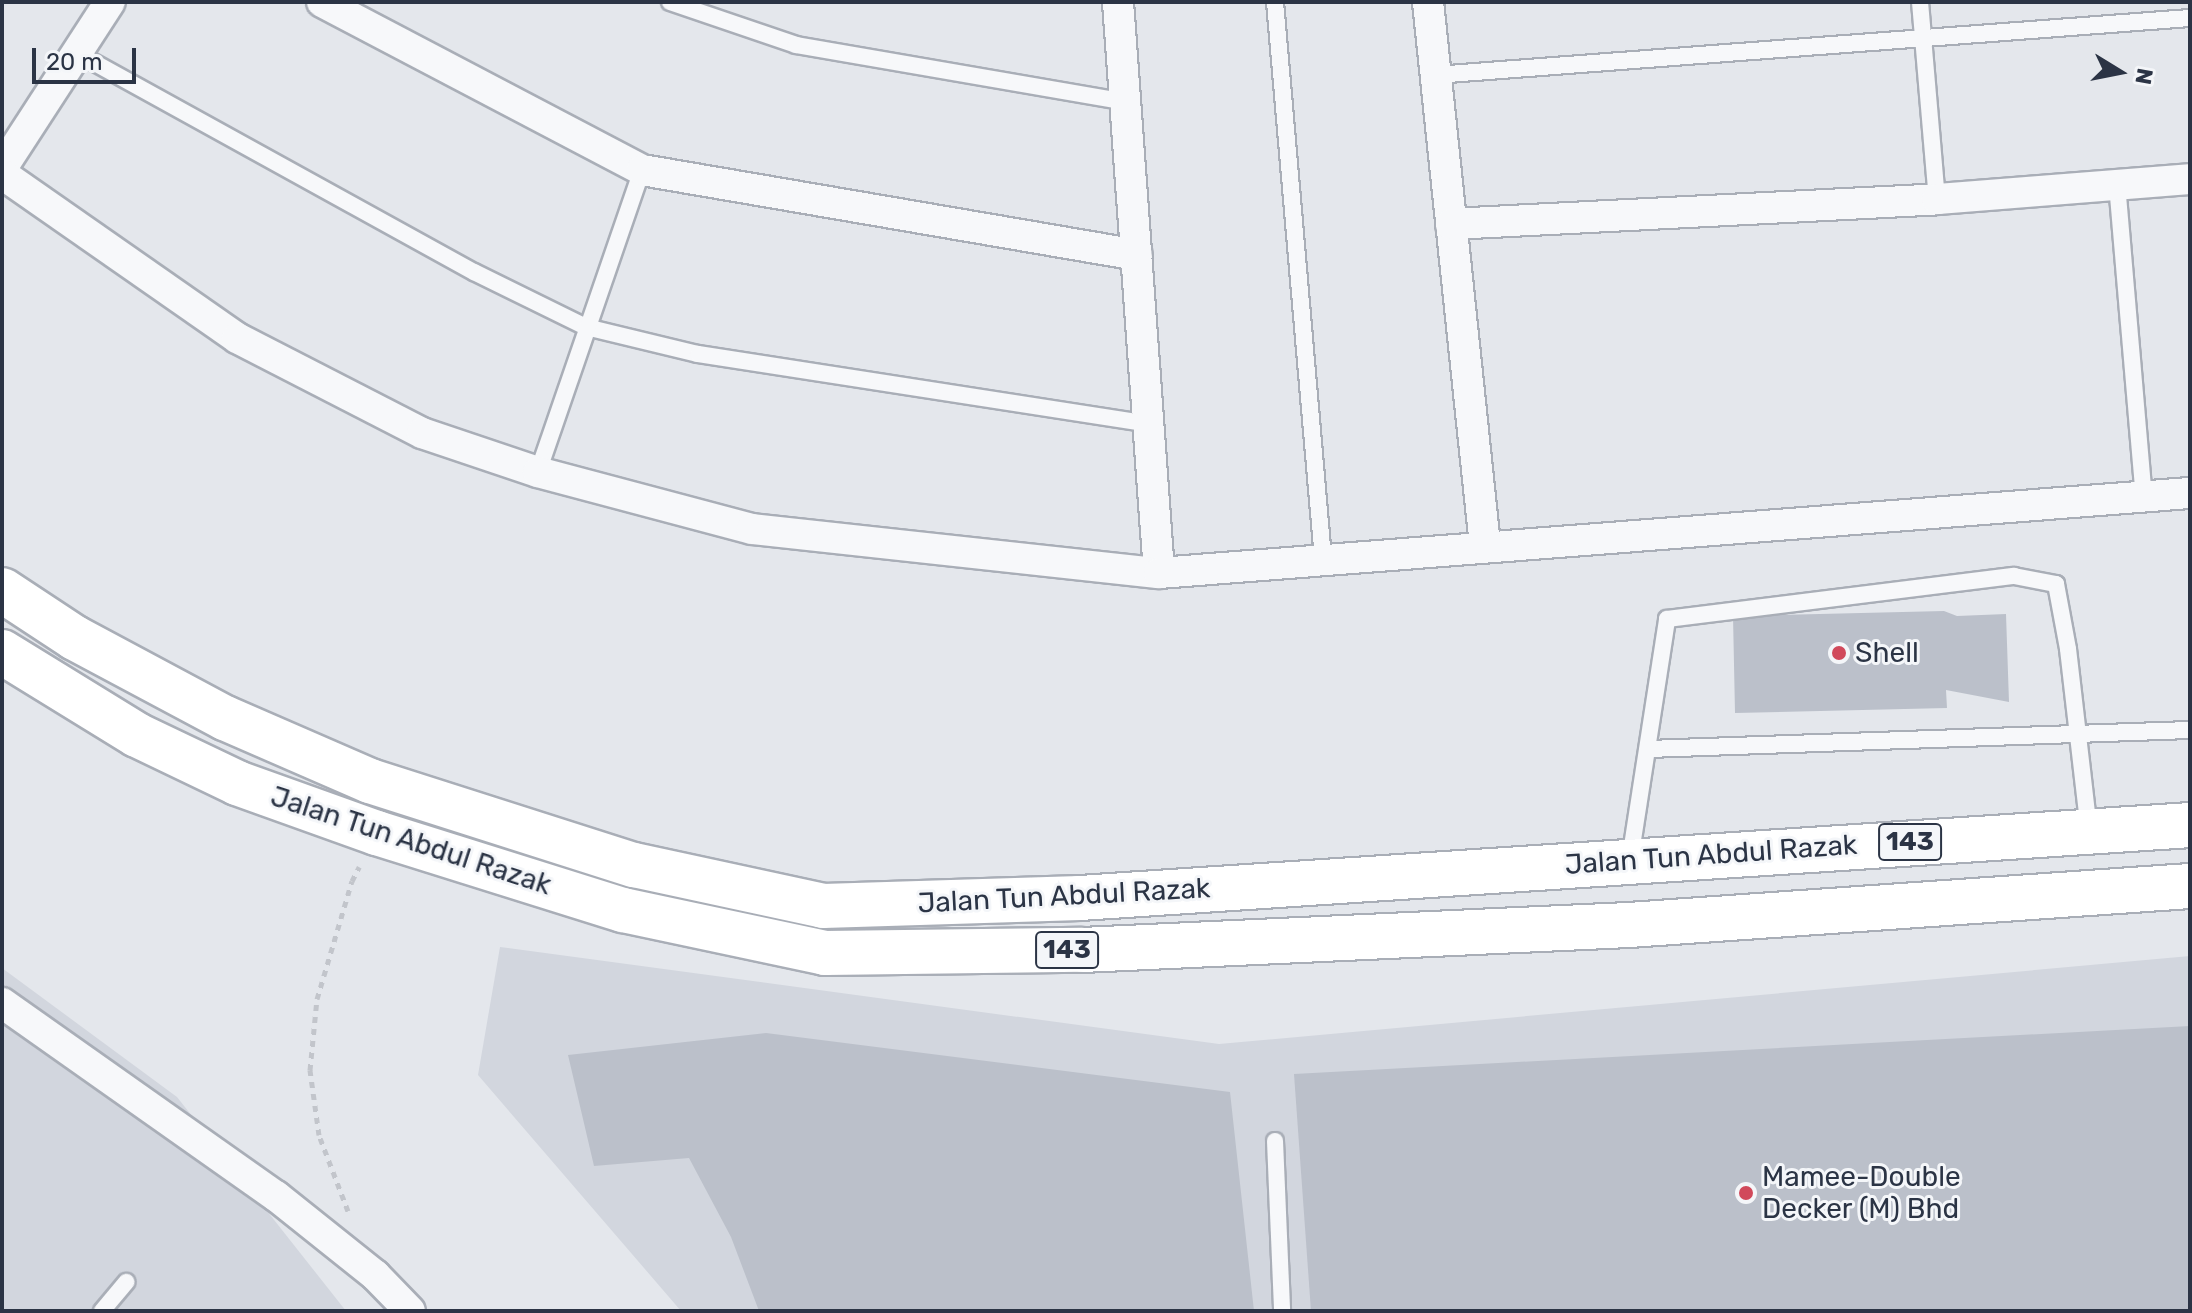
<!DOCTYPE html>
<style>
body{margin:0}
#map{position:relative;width:2192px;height:1313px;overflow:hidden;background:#e4e7ec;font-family:Rubik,sans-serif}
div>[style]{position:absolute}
.built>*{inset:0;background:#d2d6de}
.building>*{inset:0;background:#bbc0ca}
.path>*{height:5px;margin-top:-2.5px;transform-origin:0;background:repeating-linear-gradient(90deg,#c2c5cb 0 6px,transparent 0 12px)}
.roads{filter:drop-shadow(2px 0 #a9aeb7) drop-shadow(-2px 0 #a9aeb7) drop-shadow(0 2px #a9aeb7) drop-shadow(0 -2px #a9aeb7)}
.service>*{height:16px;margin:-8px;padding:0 8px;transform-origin:8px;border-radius:8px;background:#f7f8fa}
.minor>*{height:30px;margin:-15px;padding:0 15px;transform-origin:15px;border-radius:15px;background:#f7f8fa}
.trunk>*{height:44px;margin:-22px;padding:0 22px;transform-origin:22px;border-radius:22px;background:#fff}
.dots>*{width:22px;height:22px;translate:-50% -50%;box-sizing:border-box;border:4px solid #f4f6f9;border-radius:50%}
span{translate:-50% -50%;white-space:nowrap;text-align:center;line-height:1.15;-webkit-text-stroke:6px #f4f6f9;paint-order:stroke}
.shield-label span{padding:2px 6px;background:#f4f6f9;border:2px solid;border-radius:6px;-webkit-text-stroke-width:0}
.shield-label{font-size:26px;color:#2b3445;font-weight:700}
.poi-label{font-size:28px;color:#2b3445}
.left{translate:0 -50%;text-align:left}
.street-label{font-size:28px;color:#2b3445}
.frame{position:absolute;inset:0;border:4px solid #2b3445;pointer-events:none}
.north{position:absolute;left:2080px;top:32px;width:80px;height:80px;-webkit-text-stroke:6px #f4f6f9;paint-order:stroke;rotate:100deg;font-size:22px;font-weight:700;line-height:32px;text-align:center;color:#2b3445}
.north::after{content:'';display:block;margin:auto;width:28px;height:36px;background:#2b3445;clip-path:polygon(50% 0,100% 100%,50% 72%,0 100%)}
.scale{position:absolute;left:32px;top:48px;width:104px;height:36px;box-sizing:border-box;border:4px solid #2b3445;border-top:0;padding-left:10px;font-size:24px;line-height:28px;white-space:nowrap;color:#2b3445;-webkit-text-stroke:6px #f4f6f9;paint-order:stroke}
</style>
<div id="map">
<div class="built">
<i style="clip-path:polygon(500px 947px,1219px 1044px,2190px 956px,2190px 1311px,681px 1311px,478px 1075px)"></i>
<i style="clip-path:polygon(2px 968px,177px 1097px,346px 1311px,2px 1311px)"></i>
</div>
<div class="building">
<i style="clip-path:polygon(1944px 611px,1957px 616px,2006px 614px,2009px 702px,1946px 690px,1947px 708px,1735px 713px,1733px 616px)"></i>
<i style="clip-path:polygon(2190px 1026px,2190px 1311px,1311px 1311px,1294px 1074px)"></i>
<i style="clip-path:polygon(766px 1033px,1230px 1092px,1254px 1311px,759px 1311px,731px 1237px,689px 1158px,594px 1166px,568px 1055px)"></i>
</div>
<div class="path">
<i style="left:348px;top:1211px;width:81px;rotate:-110.9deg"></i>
<i style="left:319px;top:1135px;width:66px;rotate:-97.9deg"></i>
<i style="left:310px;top:1070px;width:71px;rotate:-84.4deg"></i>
<i style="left:317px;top:999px;width:123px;rotate:-73.5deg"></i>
<i style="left:352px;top:881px;width:16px;rotate:-63deg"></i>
</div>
<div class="roads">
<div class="service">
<i style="left:670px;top:2px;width:133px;rotate:18.8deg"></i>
<i style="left:796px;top:45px;width:334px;rotate:9.8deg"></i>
<i style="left:1275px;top:2px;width:558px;rotate:85.07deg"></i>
<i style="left:1920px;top:2px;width:198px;rotate:85.1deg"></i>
<i style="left:77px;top:53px;width:453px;rotate:28.9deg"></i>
<i style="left:474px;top:272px;width:125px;rotate:26.2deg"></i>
<i style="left:586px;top:327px;width:115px;rotate:13.6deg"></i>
<i style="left:698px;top:354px;width:455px;rotate:8.8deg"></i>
<i style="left:1435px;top:75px;width:757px;rotate:-4.32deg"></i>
<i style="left:2117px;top:184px;width:313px;rotate:85.1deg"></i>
<i style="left:538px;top:472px;width:319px;rotate:-71deg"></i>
<i style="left:1648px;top:749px;width:542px;rotate:-2.01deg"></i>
<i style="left:1630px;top:859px;width:243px;rotate:-81.2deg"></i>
<i style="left:1667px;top:619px;width:350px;rotate:-7.1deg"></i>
<i style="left:2014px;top:576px;width:43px;rotate:10.8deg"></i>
<i style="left:2056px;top:584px;width:66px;rotate:79.5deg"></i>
<i style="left:2068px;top:649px;width:182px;rotate:83.4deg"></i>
<i style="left:1275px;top:1141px;width:170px;rotate:87.6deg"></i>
<i style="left:102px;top:1311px;width:38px;rotate:-50deg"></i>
</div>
<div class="minor">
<i style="left:322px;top:2px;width:361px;rotate:27.7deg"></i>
<i style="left:642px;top:170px;width:502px;rotate:9.74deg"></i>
<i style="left:1118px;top:2px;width:572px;rotate:85.89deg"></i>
<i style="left:1428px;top:2px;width:546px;rotate:84.01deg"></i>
<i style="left:2px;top:168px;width:198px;rotate:-57deg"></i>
<i style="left:2px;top:174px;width:287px;rotate:34.9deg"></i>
<i style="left:237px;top:338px;width:208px;rotate:27.2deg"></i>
<i style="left:422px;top:433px;width:122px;rotate:18.6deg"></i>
<i style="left:538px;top:472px;width:221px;rotate:14.9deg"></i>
<i style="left:752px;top:529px;width:409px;rotate:6.2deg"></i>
<i style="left:1159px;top:573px;width:1034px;rotate:-4.44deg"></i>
<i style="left:1451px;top:224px;width:487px;rotate:-2.9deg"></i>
<i style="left:1937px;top:199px;width:254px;rotate:-4.5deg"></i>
<i style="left:2px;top:1003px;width:335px;rotate:35.2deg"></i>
<i style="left:276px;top:1196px;width:127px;rotate:38.6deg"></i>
<i style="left:375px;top:1275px;width:50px;rotate:45.8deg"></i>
</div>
<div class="trunk">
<i style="left:2px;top:590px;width:87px;rotate:33.3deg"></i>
<i style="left:75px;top:638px;width:170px;rotate:28.1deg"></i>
<i style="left:225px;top:718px;width:158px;rotate:23.5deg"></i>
<i style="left:370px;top:781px;width:277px;rotate:17.7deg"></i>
<i style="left:634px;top:865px;width:193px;rotate:12.2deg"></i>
<i style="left:823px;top:906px;width:257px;rotate:-1.8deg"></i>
<i style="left:1080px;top:898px;width:1112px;rotate:-3.76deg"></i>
<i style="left:2px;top:652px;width:158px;rotate:31.6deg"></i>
<i style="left:137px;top:735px;width:111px;rotate:25.6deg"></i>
<i style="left:237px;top:783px;width:149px;rotate:19.7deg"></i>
<i style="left:377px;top:833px;width:258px;rotate:17.4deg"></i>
<i style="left:623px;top:910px;width:207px;rotate:12deg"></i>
<i style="left:825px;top:953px;width:257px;rotate:-0.7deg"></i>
<i style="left:1082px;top:950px;width:548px;rotate:-2.62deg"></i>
<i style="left:1629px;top:925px;width:562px;rotate:-3.98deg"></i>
</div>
</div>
<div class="dots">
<i style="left:1839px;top:653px;background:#d1495b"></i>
<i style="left:1746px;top:1193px;background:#d1495b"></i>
</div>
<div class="shield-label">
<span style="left:1910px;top:842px">143</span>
<span style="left:1067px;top:950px">143</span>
</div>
<div class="poi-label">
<span class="left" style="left:1855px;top:653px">Shell</span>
<span class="left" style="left:1762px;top:1193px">Mamee-Double<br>Decker (M) Bhd</span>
</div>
<div class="street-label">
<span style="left:411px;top:841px;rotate:18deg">Jalan Tun Abdul Razak</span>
<span style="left:1711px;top:855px;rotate:-4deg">Jalan Tun Abdul Razak</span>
<span style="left:1064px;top:896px;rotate:-3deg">Jalan Tun Abdul Razak</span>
</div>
<div class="frame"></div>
<div class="north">N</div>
<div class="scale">20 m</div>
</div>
